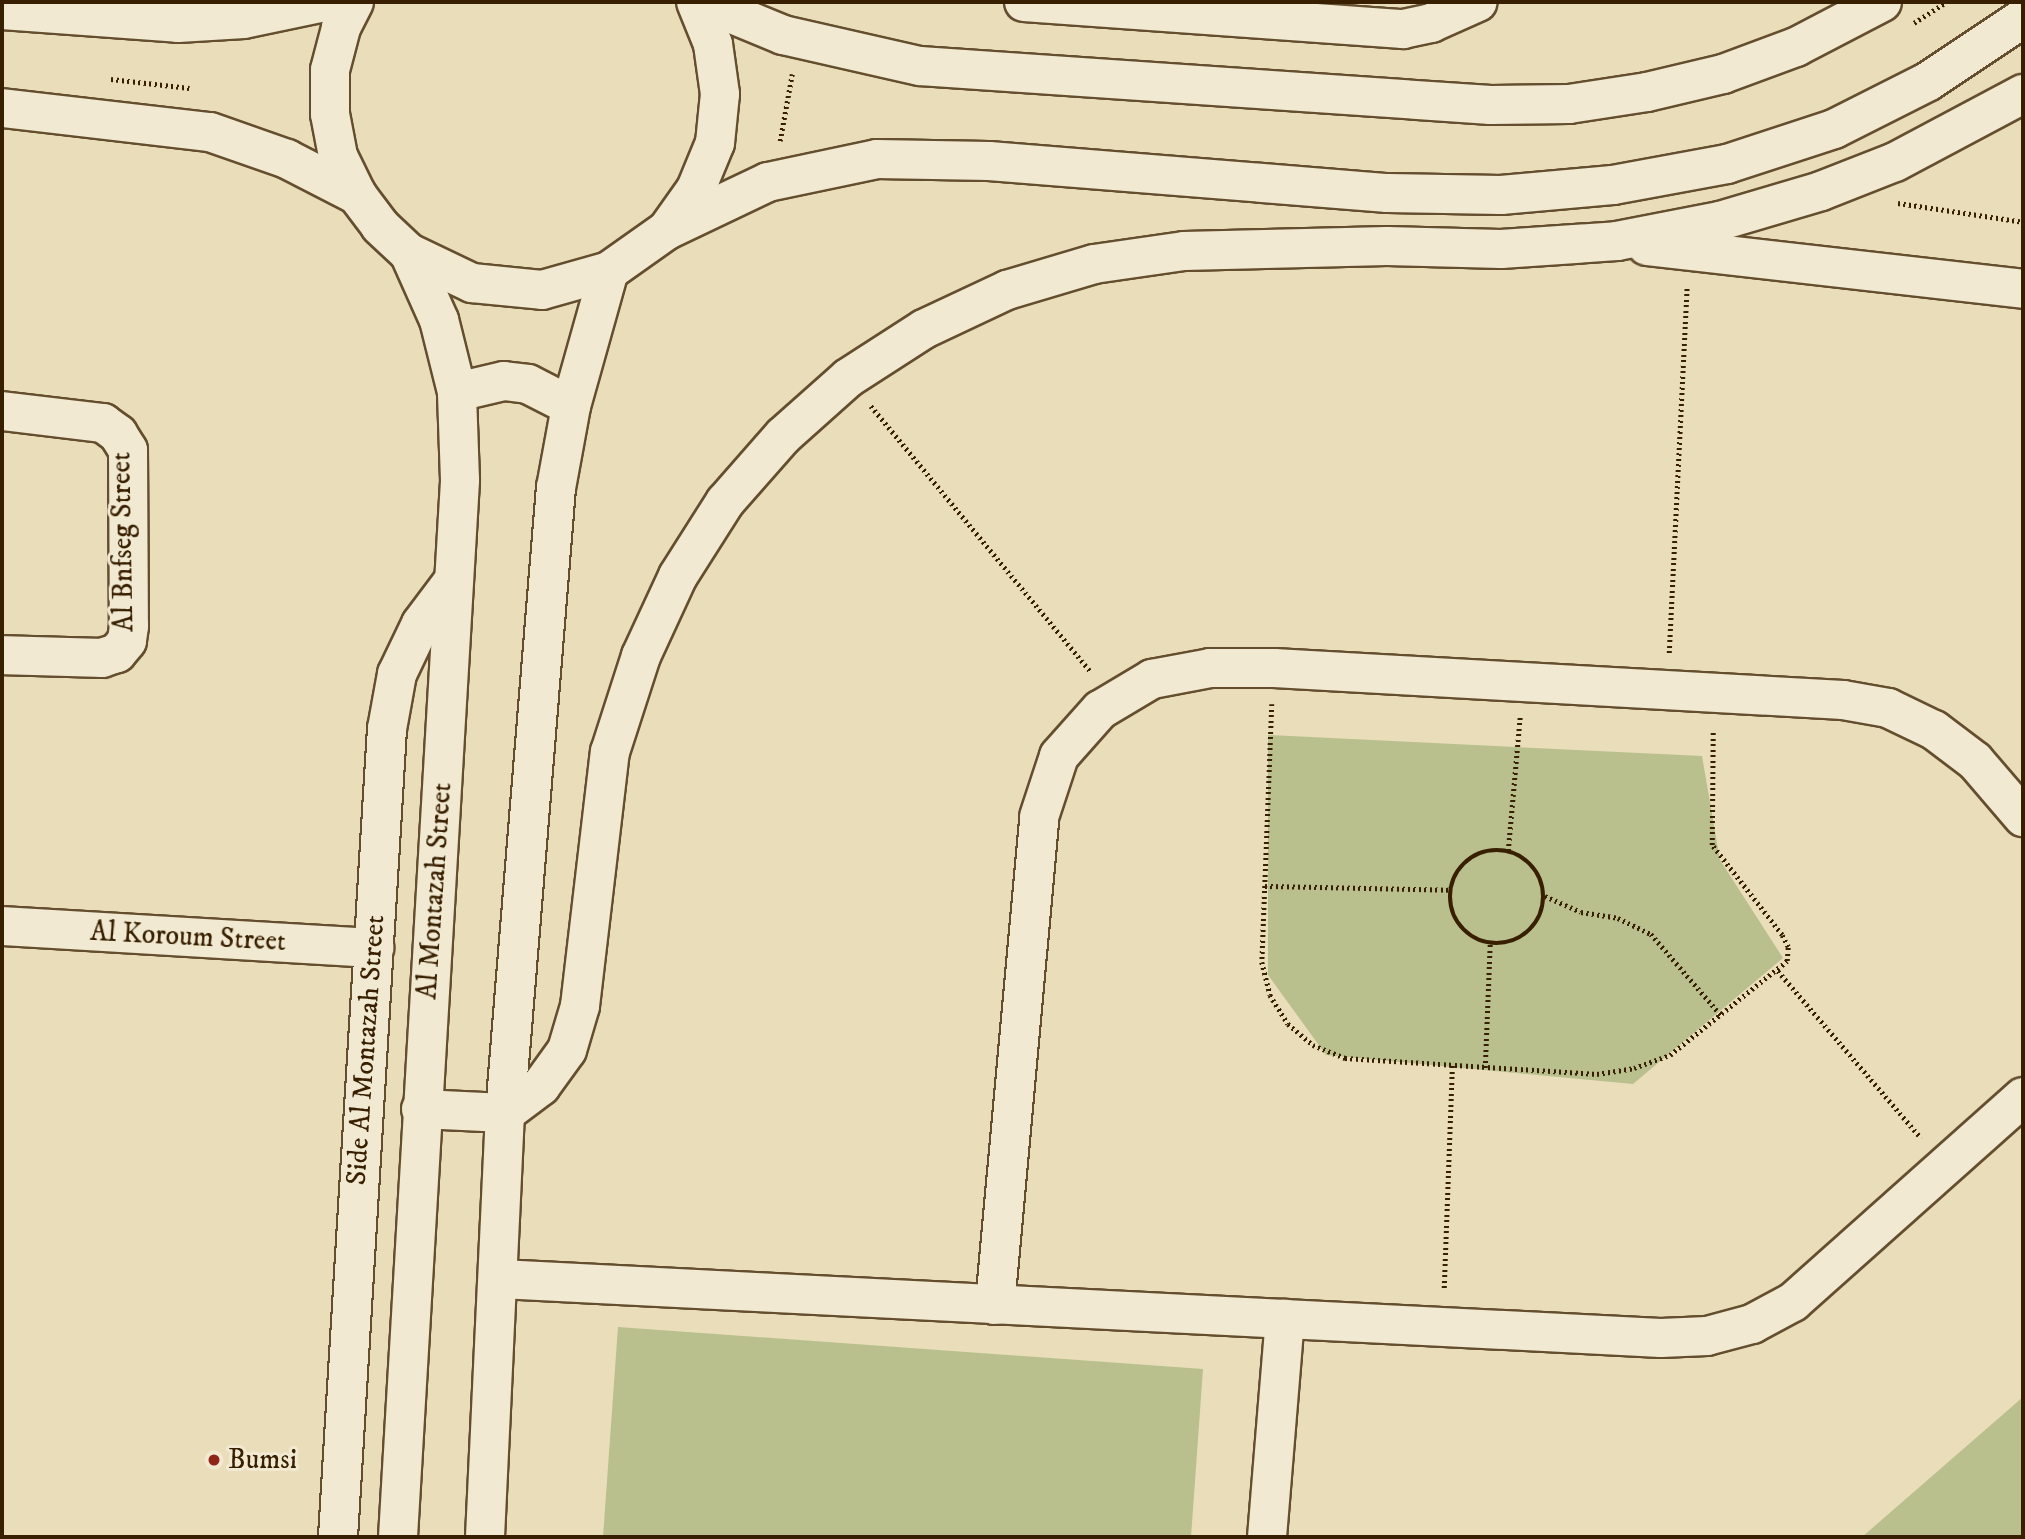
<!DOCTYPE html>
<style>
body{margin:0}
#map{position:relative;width:2025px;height:1539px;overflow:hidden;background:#eaddba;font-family:"IM FELL DW Pica",serif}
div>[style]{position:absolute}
.green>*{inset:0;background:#b9c08e}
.path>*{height:4.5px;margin-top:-2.25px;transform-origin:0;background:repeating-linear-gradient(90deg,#381f00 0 2px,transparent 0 5.5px)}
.path>.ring{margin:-2.25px;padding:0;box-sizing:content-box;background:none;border:4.5px solid #381f00;border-radius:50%}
.roads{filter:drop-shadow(2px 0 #644e2e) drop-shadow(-2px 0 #644e2e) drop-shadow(0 2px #644e2e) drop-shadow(0 -2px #644e2e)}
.minor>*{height:38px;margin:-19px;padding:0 19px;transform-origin:19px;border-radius:19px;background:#f1e9d2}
.dots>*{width:19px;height:19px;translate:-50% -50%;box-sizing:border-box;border:4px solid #f1e9d2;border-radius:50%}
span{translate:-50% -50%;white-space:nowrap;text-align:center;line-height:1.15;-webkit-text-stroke:6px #f1e9d2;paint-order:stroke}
.street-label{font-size:28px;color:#381f00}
.poi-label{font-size:28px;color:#381f00}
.left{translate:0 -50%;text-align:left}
.frame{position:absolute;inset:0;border:4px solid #381f00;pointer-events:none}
</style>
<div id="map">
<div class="green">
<i style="clip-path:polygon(1268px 735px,1702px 756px,1720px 860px,1783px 958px,1633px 1084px,1326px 1055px,1268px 975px)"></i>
<i style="clip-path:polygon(618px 1327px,1203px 1369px,1191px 1537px,603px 1537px)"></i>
<i style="clip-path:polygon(2023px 1397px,2023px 1537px,1862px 1537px)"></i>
</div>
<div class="path">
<i style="left:1914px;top:23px;width:38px;rotate:-33deg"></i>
<i style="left:111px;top:79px;width:79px;rotate:6.6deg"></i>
<i style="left:780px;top:141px;width:68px;rotate:-79.8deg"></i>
<i style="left:1898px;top:203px;width:126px;rotate:8.6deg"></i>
<i style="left:871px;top:406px;width:345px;rotate:50.4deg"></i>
<i style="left:1669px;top:653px;width:365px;rotate:-87.2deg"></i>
<i style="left:1272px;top:704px;width:258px;rotate:92.2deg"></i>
<i style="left:1262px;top:962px;width:34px;rotate:76deg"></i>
<i style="left:1270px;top:995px;width:34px;rotate:58deg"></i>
<i style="left:1288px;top:1024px;width:33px;rotate:40deg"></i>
<i style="left:1313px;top:1045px;width:35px;rotate:22deg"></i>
<i style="left:1345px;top:1058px;width:253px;rotate:3.6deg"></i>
<i style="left:1597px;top:1074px;width:37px;rotate:-9deg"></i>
<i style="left:1634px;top:1068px;width:38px;rotate:-20deg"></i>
<i style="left:1670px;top:1055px;width:150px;rotate:-38.8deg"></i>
<i style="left:1787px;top:961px;width:14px;rotate:-86deg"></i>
<i style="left:1788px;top:947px;width:13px;rotate:-117deg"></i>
<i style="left:1782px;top:935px;width:114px;rotate:-127.9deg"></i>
<i style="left:1712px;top:845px;width:115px;rotate:-89.5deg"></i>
<i class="ring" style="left:1450px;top:850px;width:89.5px;height:89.5px"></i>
<i style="left:1508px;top:851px;width:135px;rotate:-84.9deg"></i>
<i style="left:1265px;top:886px;width:185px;rotate:1.2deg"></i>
<i style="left:1545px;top:896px;width:39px;rotate:24deg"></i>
<i style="left:1581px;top:912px;width:37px;rotate:9deg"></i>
<i style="left:1618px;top:918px;width:37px;rotate:26deg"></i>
<i style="left:1651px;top:934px;width:107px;rotate:49.2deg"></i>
<i style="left:1778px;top:971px;width:220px;rotate:49.4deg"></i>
<i style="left:1485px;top:1068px;width:124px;rotate:-87.7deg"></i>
<i style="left:1444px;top:1288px;width:223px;rotate:-87.9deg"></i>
</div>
<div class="roads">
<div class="minor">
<i style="left:354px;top:2px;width:29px;rotate:117deg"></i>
<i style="left:341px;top:28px;width:43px;rotate:104.7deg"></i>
<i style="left:330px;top:70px;width:44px;rotate:90deg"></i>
<i style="left:330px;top:114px;width:43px;rotate:79.2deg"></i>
<i style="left:338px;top:156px;width:43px;rotate:64deg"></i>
<i style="left:357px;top:195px;width:39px;rotate:53deg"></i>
<i style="left:380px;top:226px;width:40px;rotate:43deg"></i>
<i style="left:409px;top:253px;width:70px;rotate:25.5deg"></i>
<i style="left:472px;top:283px;width:70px;rotate:5.7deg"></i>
<i style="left:542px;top:290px;width:70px;rotate:-15.8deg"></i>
<i style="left:609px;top:271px;width:71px;rotate:-35.3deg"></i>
<i style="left:667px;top:230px;width:50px;rotate:-54.7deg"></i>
<i style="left:696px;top:189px;width:50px;rotate:-67.6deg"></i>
<i style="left:715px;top:143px;width:49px;rotate:-84.2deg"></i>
<i style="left:720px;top:94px;width:50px;rotate:-98deg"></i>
<i style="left:713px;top:44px;width:45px;rotate:-112deg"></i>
<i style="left:703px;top:2px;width:87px;rotate:22.4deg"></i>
<i style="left:783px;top:35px;width:140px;rotate:12.8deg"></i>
<i style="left:920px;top:66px;width:572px;rotate:3.91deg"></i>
<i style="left:1491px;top:105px;width:78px;rotate:-0.7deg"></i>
<i style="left:1569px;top:104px;width:79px;rotate:-8.7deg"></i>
<i style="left:1647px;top:92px;width:78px;rotate:-13.3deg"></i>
<i style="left:1723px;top:74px;width:78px;rotate:-20.3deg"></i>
<i style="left:1796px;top:47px;width:97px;rotate:-27.6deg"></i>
<i style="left:1024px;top:2px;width:380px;rotate:4.1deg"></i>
<i style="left:1403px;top:29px;width:29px;rotate:-12deg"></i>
<i style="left:1431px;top:23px;width:51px;rotate:-24.1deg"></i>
<i style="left:2px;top:10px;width:176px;rotate:4.2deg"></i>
<i style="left:178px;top:23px;width:66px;rotate:-3.5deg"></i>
<i style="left:244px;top:19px;width:83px;rotate:-11.9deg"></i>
<i style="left:2px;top:108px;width:209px;rotate:6.6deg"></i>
<i style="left:210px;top:132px;width:82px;rotate:19.3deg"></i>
<i style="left:287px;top:159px;width:79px;rotate:27.2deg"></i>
<i style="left:667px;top:230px;width:112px;rotate:-25.4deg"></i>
<i style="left:768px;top:182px;width:111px;rotate:-11.9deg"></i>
<i style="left:877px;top:159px;width:112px;rotate:1deg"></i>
<i style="left:989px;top:161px;width:400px;rotate:4.6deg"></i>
<i style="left:1388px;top:193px;width:113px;rotate:1deg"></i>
<i style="left:1501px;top:195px;width:112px;rotate:-5.1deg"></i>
<i style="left:1613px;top:185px;width:116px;rotate:-10.4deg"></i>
<i style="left:1727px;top:164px;width:113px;rotate:-18.1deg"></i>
<i style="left:1834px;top:129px;width:106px;rotate:-26.8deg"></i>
<i style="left:1929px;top:81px;width:113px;rotate:-33.8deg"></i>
<i style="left:1647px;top:246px;width:378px;rotate:6.5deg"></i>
<i style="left:457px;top:392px;width:48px;rotate:-13.2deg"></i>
<i style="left:504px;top:381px;width:24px;rotate:7deg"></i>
<i style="left:528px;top:384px;width:48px;rotate:27.1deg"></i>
<i style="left:2px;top:411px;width:102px;rotate:6.8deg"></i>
<i style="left:103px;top:423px;width:19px;rotate:36deg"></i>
<i style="left:118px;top:434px;width:19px;rotate:58deg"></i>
<i style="left:128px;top:450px;width:176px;rotate:89.7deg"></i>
<i style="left:129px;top:626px;width:15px;rotate:98deg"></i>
<i style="left:127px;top:641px;width:16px;rotate:130deg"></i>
<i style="left:117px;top:653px;width:16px;rotate:162deg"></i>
<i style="left:102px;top:658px;width:100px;rotate:-178.3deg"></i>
<i style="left:2px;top:926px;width:373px;rotate:3.4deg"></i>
<i style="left:421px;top:1109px;width:84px;rotate:2.7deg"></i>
<i style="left:505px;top:1113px;width:45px;rotate:-36.9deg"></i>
<i style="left:541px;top:1086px;width:44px;rotate:-54.2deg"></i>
<i style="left:567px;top:1050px;width:46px;rotate:-73.5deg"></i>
<i style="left:580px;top:1006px;width:256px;rotate:-83.3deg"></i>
<i style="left:610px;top:752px;width:101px;rotate:-72.1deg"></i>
<i style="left:641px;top:656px;width:88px;rotate:-65.2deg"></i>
<i style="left:678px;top:576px;width:88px;rotate:-57.6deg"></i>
<i style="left:725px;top:502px;width:88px;rotate:-48.7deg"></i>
<i style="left:783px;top:436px;width:87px;rotate:-41.7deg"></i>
<i style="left:848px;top:378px;width:90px;rotate:-32.8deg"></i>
<i style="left:924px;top:329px;width:92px;rotate:-25.2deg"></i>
<i style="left:1007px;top:290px;width:91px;rotate:-16.6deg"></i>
<i style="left:1094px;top:264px;width:91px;rotate:-8.2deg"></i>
<i style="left:1184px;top:251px;width:203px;rotate:-1.4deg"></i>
<i style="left:1387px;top:246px;width:114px;rotate:1.5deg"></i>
<i style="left:1501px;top:249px;width:116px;rotate:-3.9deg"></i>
<i style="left:1617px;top:241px;width:105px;rotate:-11deg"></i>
<i style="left:1720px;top:221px;width:105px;rotate:-16.5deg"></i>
<i style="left:1821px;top:191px;width:79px;rotate:-21.4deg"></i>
<i style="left:1895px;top:162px;width:145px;rotate:-28deg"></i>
<i style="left:500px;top:1279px;width:1162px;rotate:2.91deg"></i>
<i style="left:1661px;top:1338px;width:46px;rotate:-2.5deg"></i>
<i style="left:1707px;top:1336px;width:47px;rotate:-14.9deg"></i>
<i style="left:1752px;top:1324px;width:47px;rotate:-28.2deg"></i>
<i style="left:1793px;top:1302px;width:308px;rotate:-41.7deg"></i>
<i style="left:995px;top:1305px;width:490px;rotate:-84.8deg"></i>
<i style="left:1039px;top:817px;width:64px;rotate:-71.8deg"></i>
<i style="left:1059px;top:756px;width:62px;rotate:-48.3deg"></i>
<i style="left:1100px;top:710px;width:61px;rotate:-30.8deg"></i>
<i style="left:1152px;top:679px;width:59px;rotate:-10.7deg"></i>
<i style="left:1210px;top:668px;width:64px"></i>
<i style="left:1274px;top:668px;width:570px;rotate:3.22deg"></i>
<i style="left:1843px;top:700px;width:46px;rotate:10.1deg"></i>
<i style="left:1888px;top:708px;width:51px;rotate:25.6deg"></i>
<i style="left:1934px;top:730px;width:51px;rotate:37.1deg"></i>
<i style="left:1975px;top:761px;width:74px;rotate:49.4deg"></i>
<i style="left:338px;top:1537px;width:809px;rotate:-86.53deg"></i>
<i style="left:387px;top:729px;width:56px;rotate:-79.7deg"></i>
<i style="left:397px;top:674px;width:55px;rotate:-64.4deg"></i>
<i style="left:421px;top:624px;width:55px;rotate:-53.1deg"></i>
<i style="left:398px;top:1537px;width:1059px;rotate:-86.64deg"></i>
<i style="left:460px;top:480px;width:88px;rotate:-92deg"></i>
<i style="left:457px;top:392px;width:74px;rotate:-104deg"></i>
<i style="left:439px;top:320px;width:73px;rotate:-114.1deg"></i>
<i style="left:485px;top:1537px;width:424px;rotate:-87.3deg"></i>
<i style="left:505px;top:1113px;width:627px;rotate:-85.34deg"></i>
<i style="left:556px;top:488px;width:83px;rotate:-79.6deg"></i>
<i style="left:571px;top:406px;width:140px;rotate:-74.3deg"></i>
<i style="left:1267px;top:1537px;width:219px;rotate:-85.3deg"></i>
</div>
</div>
<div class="dots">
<i style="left:214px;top:1460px;background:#8f2418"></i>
</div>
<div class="street-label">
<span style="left:123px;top:542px;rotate:-91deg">Al Bnfseg Street</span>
<span style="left:435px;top:891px;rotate:-86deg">Al Montazah Street</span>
<span style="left:188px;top:937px;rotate:3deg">Al Koroum Street</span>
<span style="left:366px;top:1050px;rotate:-86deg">Side Al Montazah Street</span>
</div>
<div class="poi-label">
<span class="left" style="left:228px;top:1460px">Bumsi</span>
</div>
<div class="frame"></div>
</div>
